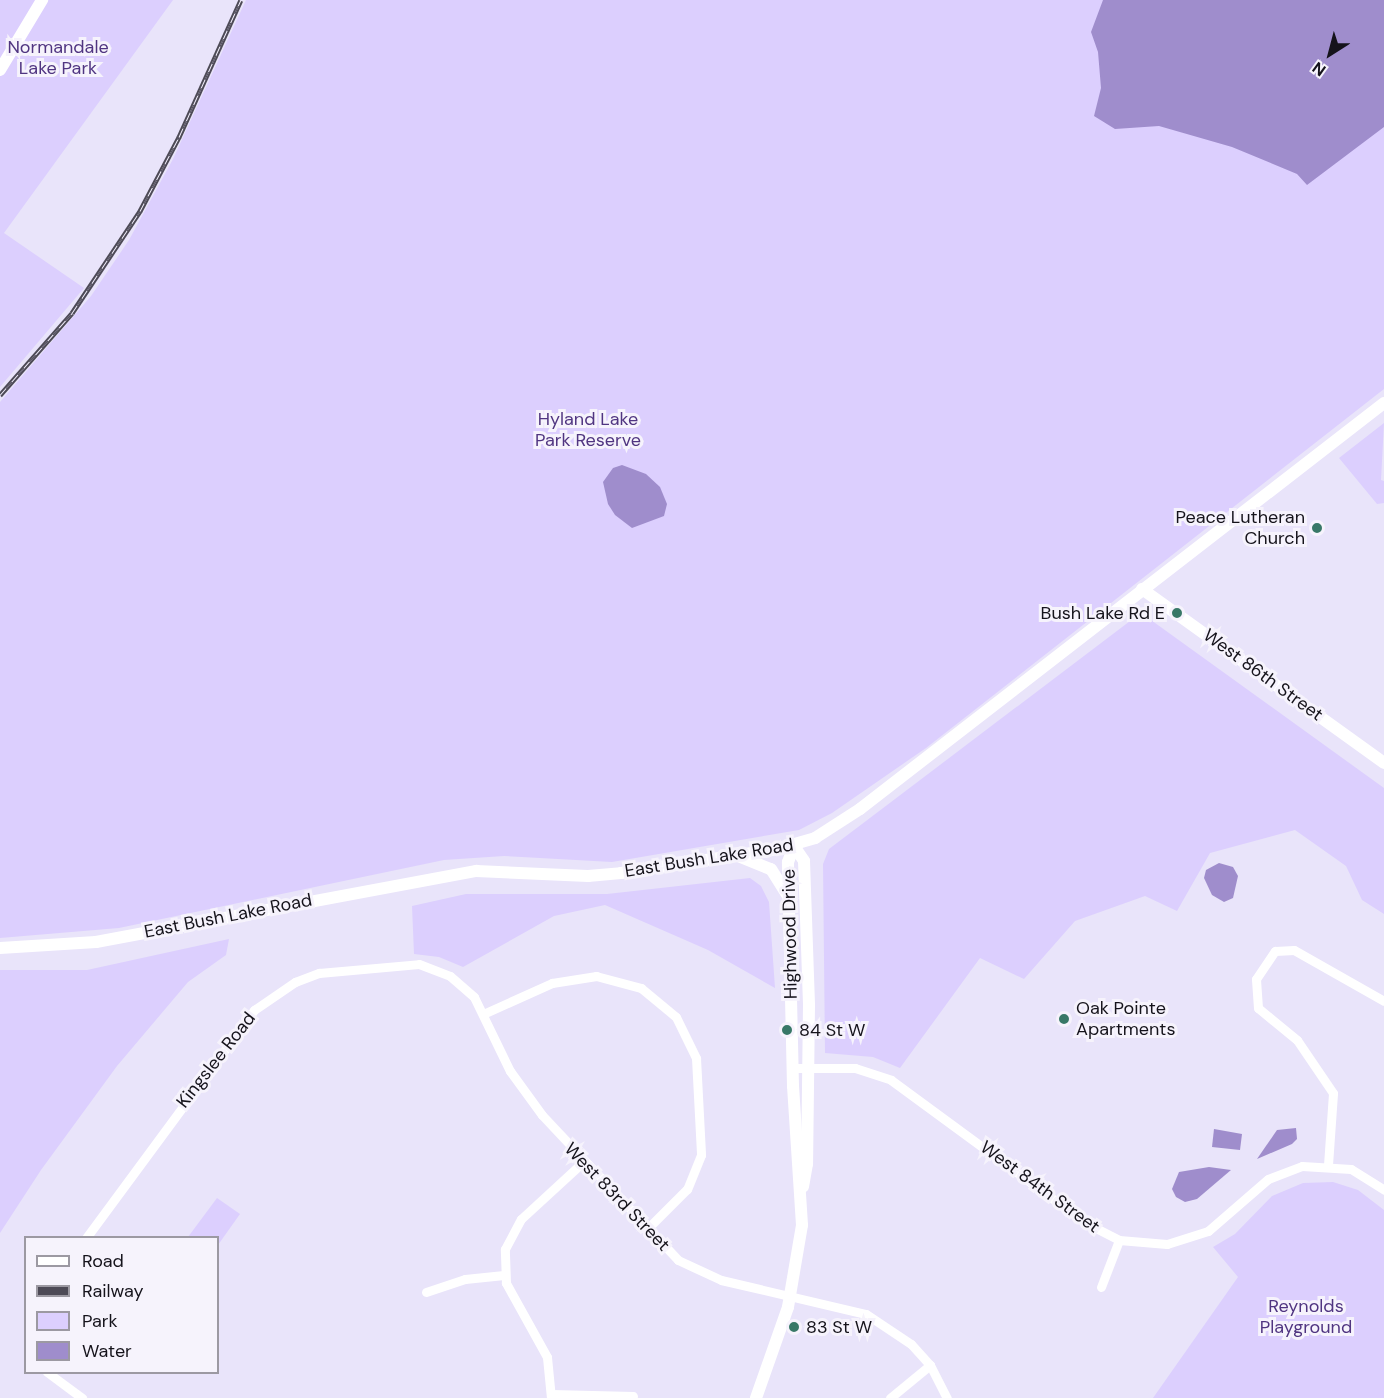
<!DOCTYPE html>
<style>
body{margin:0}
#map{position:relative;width:1384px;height:1398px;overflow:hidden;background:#e9e4fa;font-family:"DM Sans",sans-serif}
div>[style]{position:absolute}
.green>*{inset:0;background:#dccffe}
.water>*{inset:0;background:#9f8dcc}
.minor>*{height:9px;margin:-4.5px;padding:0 4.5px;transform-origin:4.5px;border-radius:4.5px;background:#fff}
.tertiary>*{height:12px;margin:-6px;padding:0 6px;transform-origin:6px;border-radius:6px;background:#fff}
.rail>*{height:5px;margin-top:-2.5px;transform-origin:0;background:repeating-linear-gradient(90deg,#f6f3fc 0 9px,#4d4a56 0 18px);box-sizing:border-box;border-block:2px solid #4d4a56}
.dots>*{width:16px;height:16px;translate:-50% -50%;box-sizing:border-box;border:3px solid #f6f3fc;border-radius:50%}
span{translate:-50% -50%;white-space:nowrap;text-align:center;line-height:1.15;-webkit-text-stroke:6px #f6f3fc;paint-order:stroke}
.park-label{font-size:18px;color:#503581}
.poi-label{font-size:18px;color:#15131b}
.right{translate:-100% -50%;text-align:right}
.left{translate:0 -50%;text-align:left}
.street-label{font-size:18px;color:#15131b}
.legend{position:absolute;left:24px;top:1236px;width:195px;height:138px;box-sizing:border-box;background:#f6f3fc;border:2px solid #9c99a2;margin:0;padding:8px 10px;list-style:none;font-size:18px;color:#15131b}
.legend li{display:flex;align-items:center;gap:12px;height:30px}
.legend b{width:30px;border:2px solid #9c99a2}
.north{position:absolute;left:1300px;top:24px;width:60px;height:60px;-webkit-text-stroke:4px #f6f3fc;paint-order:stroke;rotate:216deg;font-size:16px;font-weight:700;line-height:24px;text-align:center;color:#15131b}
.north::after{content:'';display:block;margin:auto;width:21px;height:27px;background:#15131b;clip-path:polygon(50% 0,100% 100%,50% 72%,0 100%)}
</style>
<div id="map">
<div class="green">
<i style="clip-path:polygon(0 0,173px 0,4px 233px,84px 288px,0 387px)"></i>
<i style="clip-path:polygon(246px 0,1384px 0,1384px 389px,926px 748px,832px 813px,799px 830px,612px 862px,504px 856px,444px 860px,119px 928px,0 938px,0 402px,91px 296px,129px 240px,173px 159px)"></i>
<i style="clip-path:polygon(1384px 423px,1381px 480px,1384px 481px,1384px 503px,1377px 504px,1339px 458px)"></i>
<i style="clip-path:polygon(1138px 615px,1144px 615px,1384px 788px,1384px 914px,1362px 900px,1346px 866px,1295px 830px,1210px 853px,1177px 911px,1145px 896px,1075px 921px,1024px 979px,980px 958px,900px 1068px,873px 1057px,825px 1053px,823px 864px,829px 849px)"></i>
<i style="clip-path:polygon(750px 878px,761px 886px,769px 902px,775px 988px,708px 950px,605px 905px,554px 916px,463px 967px,439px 957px,414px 954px,412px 906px,466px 894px,607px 894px)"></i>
<i style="clip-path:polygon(229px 939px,226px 955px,188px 982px,117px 1066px,41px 1170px,0 1233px,0 970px,87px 970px)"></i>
<i style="clip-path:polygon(1333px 1182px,1358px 1190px,1384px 1210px,1384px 1398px,1153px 1398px,1238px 1277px,1213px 1247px,1235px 1234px,1272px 1196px,1303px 1183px)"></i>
<i style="clip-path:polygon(217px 1198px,240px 1214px,218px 1245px,218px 1238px,188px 1237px)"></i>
</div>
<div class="water">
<i style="clip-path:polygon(1103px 0,1384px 0,1384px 127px,1307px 185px,1297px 174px,1232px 147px,1159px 126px,1115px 129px,1094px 116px,1101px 88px,1098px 52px,1091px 32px)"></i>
<i style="clip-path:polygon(622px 465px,646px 474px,660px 487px,667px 504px,664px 516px,632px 528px,615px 515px,608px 504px,603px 482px,613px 468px)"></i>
<i style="clip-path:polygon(1219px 863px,1233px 867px,1238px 876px,1233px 898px,1224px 902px,1212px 895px,1204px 878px,1206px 870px)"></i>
<i style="clip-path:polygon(1296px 1128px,1297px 1139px,1292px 1144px,1257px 1159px,1277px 1130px)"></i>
<i style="clip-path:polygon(1214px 1129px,1242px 1134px,1240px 1150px,1212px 1147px)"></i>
<i style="clip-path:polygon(1209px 1167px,1231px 1170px,1197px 1199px,1185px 1202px,1176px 1197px,1172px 1189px,1179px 1172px)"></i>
</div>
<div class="minor">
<i style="left:483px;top:1014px;width:76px;rotate:-24.2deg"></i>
<i style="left:552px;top:983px;width:45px;rotate:-9deg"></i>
<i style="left:596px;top:976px;width:47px;rotate:14.9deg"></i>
<i style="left:641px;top:988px;width:45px;rotate:39.6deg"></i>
<i style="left:676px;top:1017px;width:46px;rotate:64deg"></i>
<i style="left:696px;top:1058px;width:97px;rotate:87deg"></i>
<i style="left:701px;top:1155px;width:37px;rotate:112deg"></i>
<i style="left:687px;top:1189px;width:58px;rotate:135deg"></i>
<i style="left:793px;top:1068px;width:62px"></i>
<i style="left:855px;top:1068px;width:38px;rotate:18deg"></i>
<i style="left:891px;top:1080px;width:240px;rotate:36.3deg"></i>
<i style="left:1084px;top:1222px;width:39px;rotate:27deg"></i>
<i style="left:1119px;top:1240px;width:48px;rotate:4.8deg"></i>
<i style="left:1167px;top:1244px;width:43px;rotate:-17.6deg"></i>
<i style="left:1208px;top:1231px;width:79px;rotate:-40.9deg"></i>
<i style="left:1268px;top:1179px;width:36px;rotate:-21deg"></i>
<i style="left:1302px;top:1166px;width:49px;rotate:3.5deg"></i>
<i style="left:1351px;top:1169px;width:39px;rotate:32deg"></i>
<i style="left:1328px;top:1165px;width:72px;rotate:-86deg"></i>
<i style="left:1333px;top:1093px;width:64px;rotate:-124.2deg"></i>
<i style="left:1297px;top:1040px;width:50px;rotate:-140.6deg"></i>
<i style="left:1258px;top:1008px;width:29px;rotate:-94deg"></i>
<i style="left:1256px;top:979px;width:34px;rotate:-56deg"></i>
<i style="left:1275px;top:951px;width:19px;rotate:-3deg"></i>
<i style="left:1294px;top:950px;width:103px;rotate:29.5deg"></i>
<i style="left:86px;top:1238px;width:283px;rotate:-53.6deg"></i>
<i style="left:254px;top:1010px;width:50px;rotate:-34.3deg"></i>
<i style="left:295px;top:982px;width:26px;rotate:-21deg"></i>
<i style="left:319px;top:973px;width:100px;rotate:-5.1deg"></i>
<i style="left:419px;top:964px;width:33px;rotate:21deg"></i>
<i style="left:450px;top:976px;width:32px;rotate:41deg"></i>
<i style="left:474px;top:997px;width:82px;rotate:64.1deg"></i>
<i style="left:510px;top:1071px;width:54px;rotate:54deg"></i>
<i style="left:542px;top:1115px;width:199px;rotate:46.8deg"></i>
<i style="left:678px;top:1260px;width:47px;rotate:24.9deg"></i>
<i style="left:721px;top:1280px;width:149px;rotate:13.2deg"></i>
<i style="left:866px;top:1314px;width:54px;rotate:33.7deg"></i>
<i style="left:911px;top:1344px;width:28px;rotate:48deg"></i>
<i style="left:930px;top:1365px;width:37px;rotate:63deg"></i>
<i style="left:1101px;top:1287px;width:50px;rotate:-69deg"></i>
<i style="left:426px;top:1292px;width:41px;rotate:-18.4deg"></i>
<i style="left:465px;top:1279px;width:39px;rotate:-6deg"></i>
<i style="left:47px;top:1372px;width:44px;rotate:36.6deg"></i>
<i style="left:551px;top:1394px;width:82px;rotate:1.4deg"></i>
<i style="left:551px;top:1398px;width:41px;rotate:-95.6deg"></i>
<i style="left:547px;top:1357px;width:85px;rotate:-119deg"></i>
<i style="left:506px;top:1283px;width:34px;rotate:-92deg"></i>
<i style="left:505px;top:1249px;width:34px;rotate:-62deg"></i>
<i style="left:521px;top:1219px;width:84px;rotate:-42.6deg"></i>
<i style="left:890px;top:1398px;width:52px;rotate:-39.5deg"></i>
</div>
<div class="tertiary">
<i style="left:0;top:70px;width:82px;rotate:-59deg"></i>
<i style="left:1142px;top:589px;width:298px;rotate:35.7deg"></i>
<i style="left:794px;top:846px;width:18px;rotate:56deg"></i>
<i style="left:804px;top:861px;width:144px;rotate:88deg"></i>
<i style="left:809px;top:1005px;width:159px;rotate:90.7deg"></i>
<i style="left:807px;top:1164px;width:23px;rotate:100deg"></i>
<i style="left:738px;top:856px;width:35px;rotate:22deg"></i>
<i style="left:771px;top:869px;width:31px;rotate:58deg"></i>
<i style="left:0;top:948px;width:96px;rotate:-3.6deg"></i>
<i style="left:96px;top:942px;width:387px;rotate:-10.6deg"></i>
<i style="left:476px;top:871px;width:112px;rotate:2.6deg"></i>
<i style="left:588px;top:876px;width:33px;rotate:-5deg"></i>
<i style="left:621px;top:873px;width:158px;rotate:-8.7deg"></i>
<i style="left:777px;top:849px;width:40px;rotate:-16deg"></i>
<i style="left:815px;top:838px;width:54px;rotate:-32.8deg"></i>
<i style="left:860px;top:809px;width:663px;rotate:-37.77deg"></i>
<i style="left:756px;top:1398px;width:96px;rotate:-70.6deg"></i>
<i style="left:788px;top:1307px;width:83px;rotate:-80.3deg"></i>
<i style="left:802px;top:1225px;width:139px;rotate:-93.7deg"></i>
<i style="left:793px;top:1086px;width:224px;rotate:-91.3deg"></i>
<i style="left:788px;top:862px;width:17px;rotate:-69deg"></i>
</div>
<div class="rail">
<i style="left:0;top:395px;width:109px;rotate:-48.7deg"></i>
<i style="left:72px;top:313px;width:123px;rotate:-56.3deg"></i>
<i style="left:140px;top:211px;width:84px;rotate:-62.2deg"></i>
<i style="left:179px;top:137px;width:150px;rotate:-65.7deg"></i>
</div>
<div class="dots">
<i style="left:1317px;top:528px;background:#387867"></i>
<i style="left:1177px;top:613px;background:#387867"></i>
<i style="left:1064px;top:1019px;background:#387867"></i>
<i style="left:787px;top:1030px;background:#387867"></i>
<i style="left:794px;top:1327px;background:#387867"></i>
</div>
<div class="park-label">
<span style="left:58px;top:58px">Normandale<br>Lake Park</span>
<span style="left:588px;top:430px">Hyland Lake<br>Park Reserve</span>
<span style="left:1306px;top:1317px">Reynolds<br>Playground</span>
</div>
<div class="poi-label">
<span class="right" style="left:1305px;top:528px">Peace Lutheran<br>Church</span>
<span class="right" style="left:1165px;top:613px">Bush Lake Rd E</span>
<span class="left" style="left:1076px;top:1019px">Oak Pointe<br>Apartments</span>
<span class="left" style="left:799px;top:1030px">84 St W</span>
<span class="left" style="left:806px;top:1327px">83 St W</span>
</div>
<div class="street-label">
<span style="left:1263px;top:675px;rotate:36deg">West 86th Street</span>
<span style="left:709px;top:858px;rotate:-9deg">East Bush Lake Road</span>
<span style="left:228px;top:916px;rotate:-11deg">East Bush Lake Road</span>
<span style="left:790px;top:934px;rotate:-91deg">Highwood Drive</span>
<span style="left:216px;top:1060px;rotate:-52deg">Kingslee Road</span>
<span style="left:1040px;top:1187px;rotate:36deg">West 84th Street</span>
<span style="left:617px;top:1197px;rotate:46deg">West 83rd Street</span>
</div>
<ul class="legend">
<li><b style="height:8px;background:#fff"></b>Road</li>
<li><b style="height:8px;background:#4d4a56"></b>Railway</li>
<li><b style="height:16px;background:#dccffe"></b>Park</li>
<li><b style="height:16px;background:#9f8dcc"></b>Water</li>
</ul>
<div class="north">N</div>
</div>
